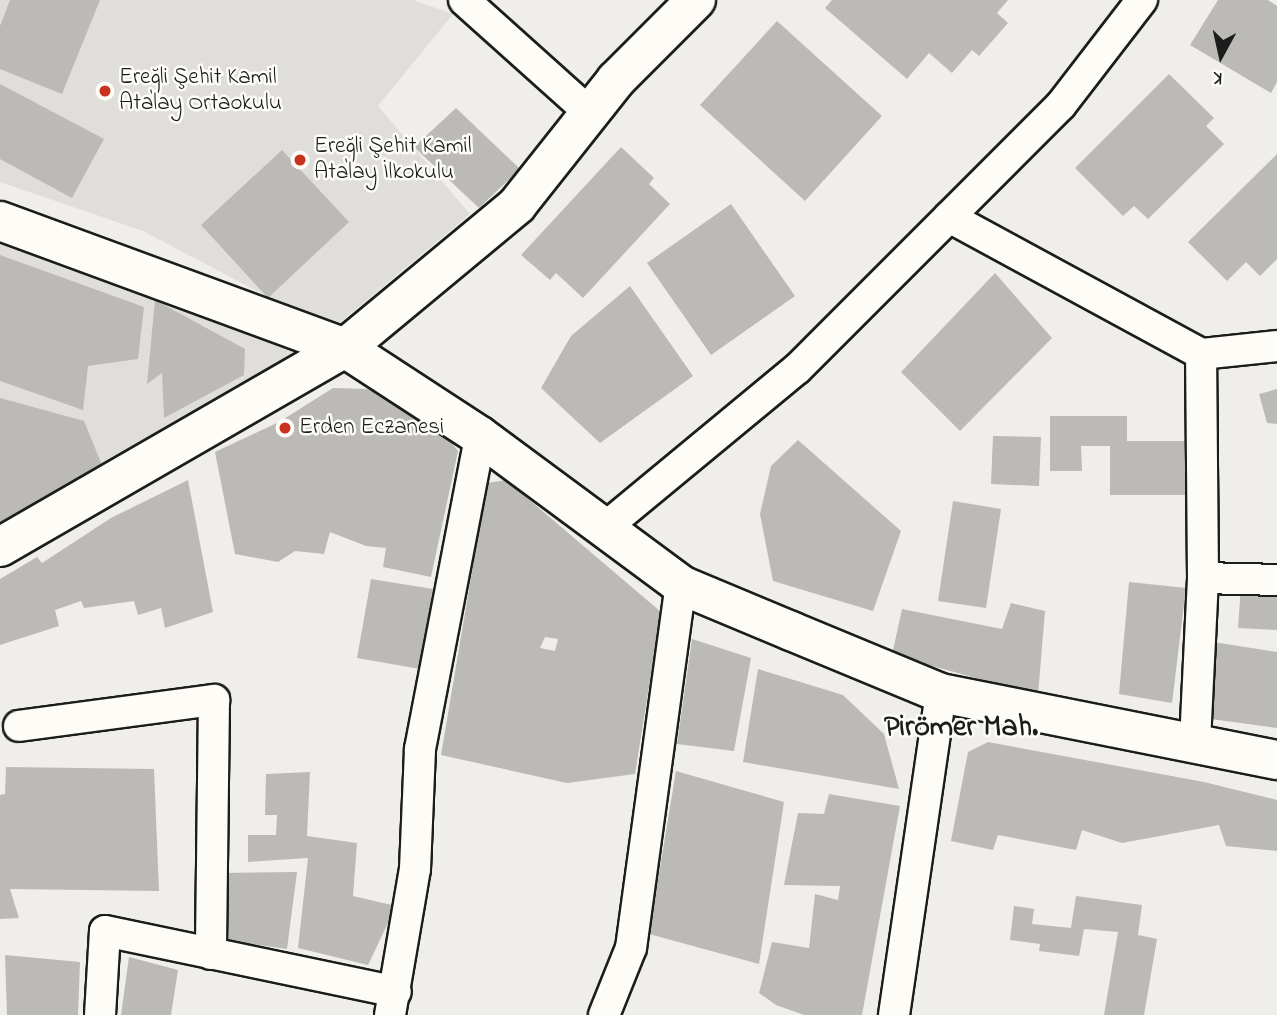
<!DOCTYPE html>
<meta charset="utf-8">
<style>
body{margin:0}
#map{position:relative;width:1277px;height:1015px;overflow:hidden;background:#f0eeea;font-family:"Indie Flower",sans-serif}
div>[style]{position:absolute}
.built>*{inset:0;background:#e0deda}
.building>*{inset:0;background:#bbbab6}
.roads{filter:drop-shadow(2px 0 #1c1c1c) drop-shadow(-2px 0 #1c1c1c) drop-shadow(0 2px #1c1c1c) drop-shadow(0 -2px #1c1c1c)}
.street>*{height:30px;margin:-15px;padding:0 15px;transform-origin:15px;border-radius:15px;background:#fdfcf7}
.secondary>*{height:38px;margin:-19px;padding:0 19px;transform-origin:19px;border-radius:19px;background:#fdfcf7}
.dots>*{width:19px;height:19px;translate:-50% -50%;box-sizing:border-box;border:4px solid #fdfcf7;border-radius:50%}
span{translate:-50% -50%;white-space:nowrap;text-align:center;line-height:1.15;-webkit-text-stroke:5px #fdfcf7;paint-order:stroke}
.poi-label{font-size:23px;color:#1c1c1c}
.left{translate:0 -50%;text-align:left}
.district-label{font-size:30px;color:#1c1c1c;font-weight:700}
.north{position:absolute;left:1186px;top:21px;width:70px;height:70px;-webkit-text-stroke:5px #fdfcf7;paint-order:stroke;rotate:188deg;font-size:19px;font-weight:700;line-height:28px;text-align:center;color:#1c1c1c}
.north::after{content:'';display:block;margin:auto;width:24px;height:32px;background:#1c1c1c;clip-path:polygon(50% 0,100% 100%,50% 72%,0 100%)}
</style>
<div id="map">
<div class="built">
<i style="clip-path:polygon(0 0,413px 0,453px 14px,378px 106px,470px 214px,331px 330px,143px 231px,0 182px)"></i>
<i style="clip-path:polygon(0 233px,310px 347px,0 530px)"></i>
</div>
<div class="building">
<i style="clip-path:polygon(10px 0,100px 0,62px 94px,0 69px,0 26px)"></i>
<i style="clip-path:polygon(832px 0,1008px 0,997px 13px,1008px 23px,979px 56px,972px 50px,952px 73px,929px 53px,907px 79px,825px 8px)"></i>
<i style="clip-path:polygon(1218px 0,1268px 0,1277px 6px,1277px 82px,1271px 93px,1190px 45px)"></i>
<i style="clip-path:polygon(777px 21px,882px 116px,805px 201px,700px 105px)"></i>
<i style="clip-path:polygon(1169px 74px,1214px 118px,1206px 126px,1224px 144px,1148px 219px,1134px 206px,1123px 216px,1075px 168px)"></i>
<i style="clip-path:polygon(0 84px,104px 139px,72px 198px,0 159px)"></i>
<i style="clip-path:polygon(456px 108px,520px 169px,479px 208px,414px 147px)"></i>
<i style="clip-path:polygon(621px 147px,654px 178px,649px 184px,670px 204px,583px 298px,556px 273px,550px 280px,521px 255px)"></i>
<i style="clip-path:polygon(282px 150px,349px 222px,268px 298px,201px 225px)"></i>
<i style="clip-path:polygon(1277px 154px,1277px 259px,1260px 276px,1246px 262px,1227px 281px,1188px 242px)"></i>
<i style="clip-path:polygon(731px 204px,795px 296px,711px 355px,647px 263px)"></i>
<i style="clip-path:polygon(0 255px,144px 307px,138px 359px,88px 366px,83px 410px,0 381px)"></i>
<i style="clip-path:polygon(995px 273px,1052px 338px,960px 431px,901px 372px)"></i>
<i style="clip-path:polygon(630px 286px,693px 376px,600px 443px,541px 388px,571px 336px)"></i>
<i style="clip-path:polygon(155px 300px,245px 349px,244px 375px,164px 418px,162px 373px,147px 384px)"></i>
<i style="clip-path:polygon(333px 388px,367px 389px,403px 403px,435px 421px,458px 451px,431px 577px,383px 567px,386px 548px,366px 546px,330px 532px,324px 554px,295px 551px,278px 562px,235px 554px,215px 452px,279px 422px)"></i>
<i style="clip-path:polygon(1277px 389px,1277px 424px,1267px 423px,1259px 394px)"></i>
<i style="clip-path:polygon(0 398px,84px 421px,102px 465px,0 522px)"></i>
<i style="clip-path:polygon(1050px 416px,1127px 416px,1127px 441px,1187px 441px,1187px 495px,1110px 495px,1110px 446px,1081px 446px,1082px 471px,1050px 471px)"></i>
<i style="clip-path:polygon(993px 436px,1041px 437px,1039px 486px,991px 484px)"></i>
<i style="clip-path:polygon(798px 440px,901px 531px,873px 611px,773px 581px,760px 514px,771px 466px)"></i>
<i style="clip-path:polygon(188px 480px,213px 612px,165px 628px,161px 608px,138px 615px,134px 601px,84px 608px,81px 601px,55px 610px,59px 626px,0 645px,0 579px,37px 557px,42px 563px,111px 518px)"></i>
<i style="clip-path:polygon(evenodd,506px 480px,661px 612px,635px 774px,567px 783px,441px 755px,487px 483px,506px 480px,545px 637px,558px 639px,555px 651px,540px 648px,545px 637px)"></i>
<i style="clip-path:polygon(953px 501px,1001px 509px,986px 608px,938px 601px)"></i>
<i style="clip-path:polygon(371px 579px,433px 589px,420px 669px,357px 658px)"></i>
<i style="clip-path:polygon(1129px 582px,1186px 588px,1172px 703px,1119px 694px)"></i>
<i style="clip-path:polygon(1241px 585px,1277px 587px,1277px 630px,1238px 628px)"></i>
<i style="clip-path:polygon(1011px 603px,1045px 611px,1038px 695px,892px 655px,902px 609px,1002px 629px)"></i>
<i style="clip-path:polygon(692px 639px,751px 658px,734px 751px,677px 744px)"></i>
<i style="clip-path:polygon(1213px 642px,1277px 652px,1277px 728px,1211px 719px)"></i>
<i style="clip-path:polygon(758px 669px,843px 695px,884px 734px,899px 789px,743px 762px)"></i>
<i style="clip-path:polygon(988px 742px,1204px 782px,1277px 800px,1277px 851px,1226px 846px,1219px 825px,1122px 843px,1082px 830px,1076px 850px,998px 835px,993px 850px,951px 841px,968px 752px)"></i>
<i style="clip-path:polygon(6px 767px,154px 769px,159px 891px,10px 889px,19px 918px,0 919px,0 795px,5px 794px)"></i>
<i style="clip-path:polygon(676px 771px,784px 802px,759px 964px,649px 934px)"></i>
<i style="clip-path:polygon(310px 772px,307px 836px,357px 843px,353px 896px,396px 906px,368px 965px,298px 948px,308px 858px,248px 862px,248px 835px,276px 835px,277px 815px,265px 815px,266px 774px)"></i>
<i style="clip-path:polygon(829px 794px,900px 806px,862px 1015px,804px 1015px,776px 1005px,759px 993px,772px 942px,809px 948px,815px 894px,838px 900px,840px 886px,784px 885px,798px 813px,824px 814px)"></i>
<i style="clip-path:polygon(297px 872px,287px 949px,225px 940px,222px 873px)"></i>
<i style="clip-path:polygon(1076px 896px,1142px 905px,1138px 935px,1157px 939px,1144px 1015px,1104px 1015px,1118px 932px,1084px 929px,1079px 956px,1039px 951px,1040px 944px,1010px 940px,1014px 906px,1034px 909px,1032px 924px,1071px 928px)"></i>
<i style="clip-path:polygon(5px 955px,80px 962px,78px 1015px,7px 1015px)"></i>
<i style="clip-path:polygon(129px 957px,178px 970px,171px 1015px,121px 1015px)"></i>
</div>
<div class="roads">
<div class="street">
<i style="left:464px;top:0;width:169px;rotate:41.9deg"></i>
<i style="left:949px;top:217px;width:287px;rotate:28.5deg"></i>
<i style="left:607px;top:526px;width:246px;rotate:-39.6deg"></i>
<i style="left:797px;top:369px;width:373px;rotate:-45deg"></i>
<i style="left:1061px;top:105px;width:133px;rotate:-52.4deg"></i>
<i style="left:1203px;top:578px;width:74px;rotate:1.5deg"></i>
<i style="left:19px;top:726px;width:197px;rotate:-7.6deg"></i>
<i style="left:214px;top:700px;width:254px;rotate:90.7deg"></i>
<i style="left:1195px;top:742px;width:164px;rotate:-87.2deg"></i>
<i style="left:1203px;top:578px;width:224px;rotate:-90.5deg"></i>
<i style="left:1201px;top:354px;width:76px;rotate:-6deg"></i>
<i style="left:100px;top:1015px;width:84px;rotate:-86.6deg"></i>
<i style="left:105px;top:931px;width:297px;rotate:11.8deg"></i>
<i style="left:390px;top:1015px;width:148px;rotate:-80.3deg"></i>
<i style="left:415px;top:869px;width:120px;rotate:-87.6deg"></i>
<i style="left:420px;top:749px;width:319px;rotate:-79.1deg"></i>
<i style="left:604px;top:1015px;width:72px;rotate:-68.1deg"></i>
<i style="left:631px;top:948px;width:366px;rotate:-82.2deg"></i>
<i style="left:894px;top:1015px;width:325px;rotate:-81.7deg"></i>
</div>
<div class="secondary">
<i style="left:0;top:221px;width:368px;rotate:20.2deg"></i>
<i style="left:345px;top:348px;width:161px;rotate:33.1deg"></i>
<i style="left:480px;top:436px;width:250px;rotate:36.5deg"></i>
<i style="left:681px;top:585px;width:119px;rotate:22.7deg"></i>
<i style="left:791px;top:631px;width:162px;rotate:22.5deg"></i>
<i style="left:941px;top:693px;width:343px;rotate:11.3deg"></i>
<i style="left:0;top:547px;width:398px;rotate:-30deg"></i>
<i style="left:345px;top:348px;width:224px;rotate:-39.7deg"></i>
<i style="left:517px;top:205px;width:159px;rotate:-51.6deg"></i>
<i style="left:616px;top:80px;width:113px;rotate:-45deg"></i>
</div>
</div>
<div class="dots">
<i style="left:105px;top:91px;background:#c8321e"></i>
<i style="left:300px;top:160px;background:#c8321e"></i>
<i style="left:285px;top:428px;background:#c8321e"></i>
</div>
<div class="poi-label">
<span class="left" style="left:119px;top:91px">Ereğli Şehit Kamil<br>Atalay Ortaokulu</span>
<span class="left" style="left:314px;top:160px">Ereğli Şehit Kamil<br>Atalay İlkokulu</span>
<span class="left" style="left:299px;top:428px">Erden Eczanesi</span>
</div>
<div class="district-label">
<span style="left:961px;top:728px">Pirömer Mah.</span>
</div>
<div class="north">K</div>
</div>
